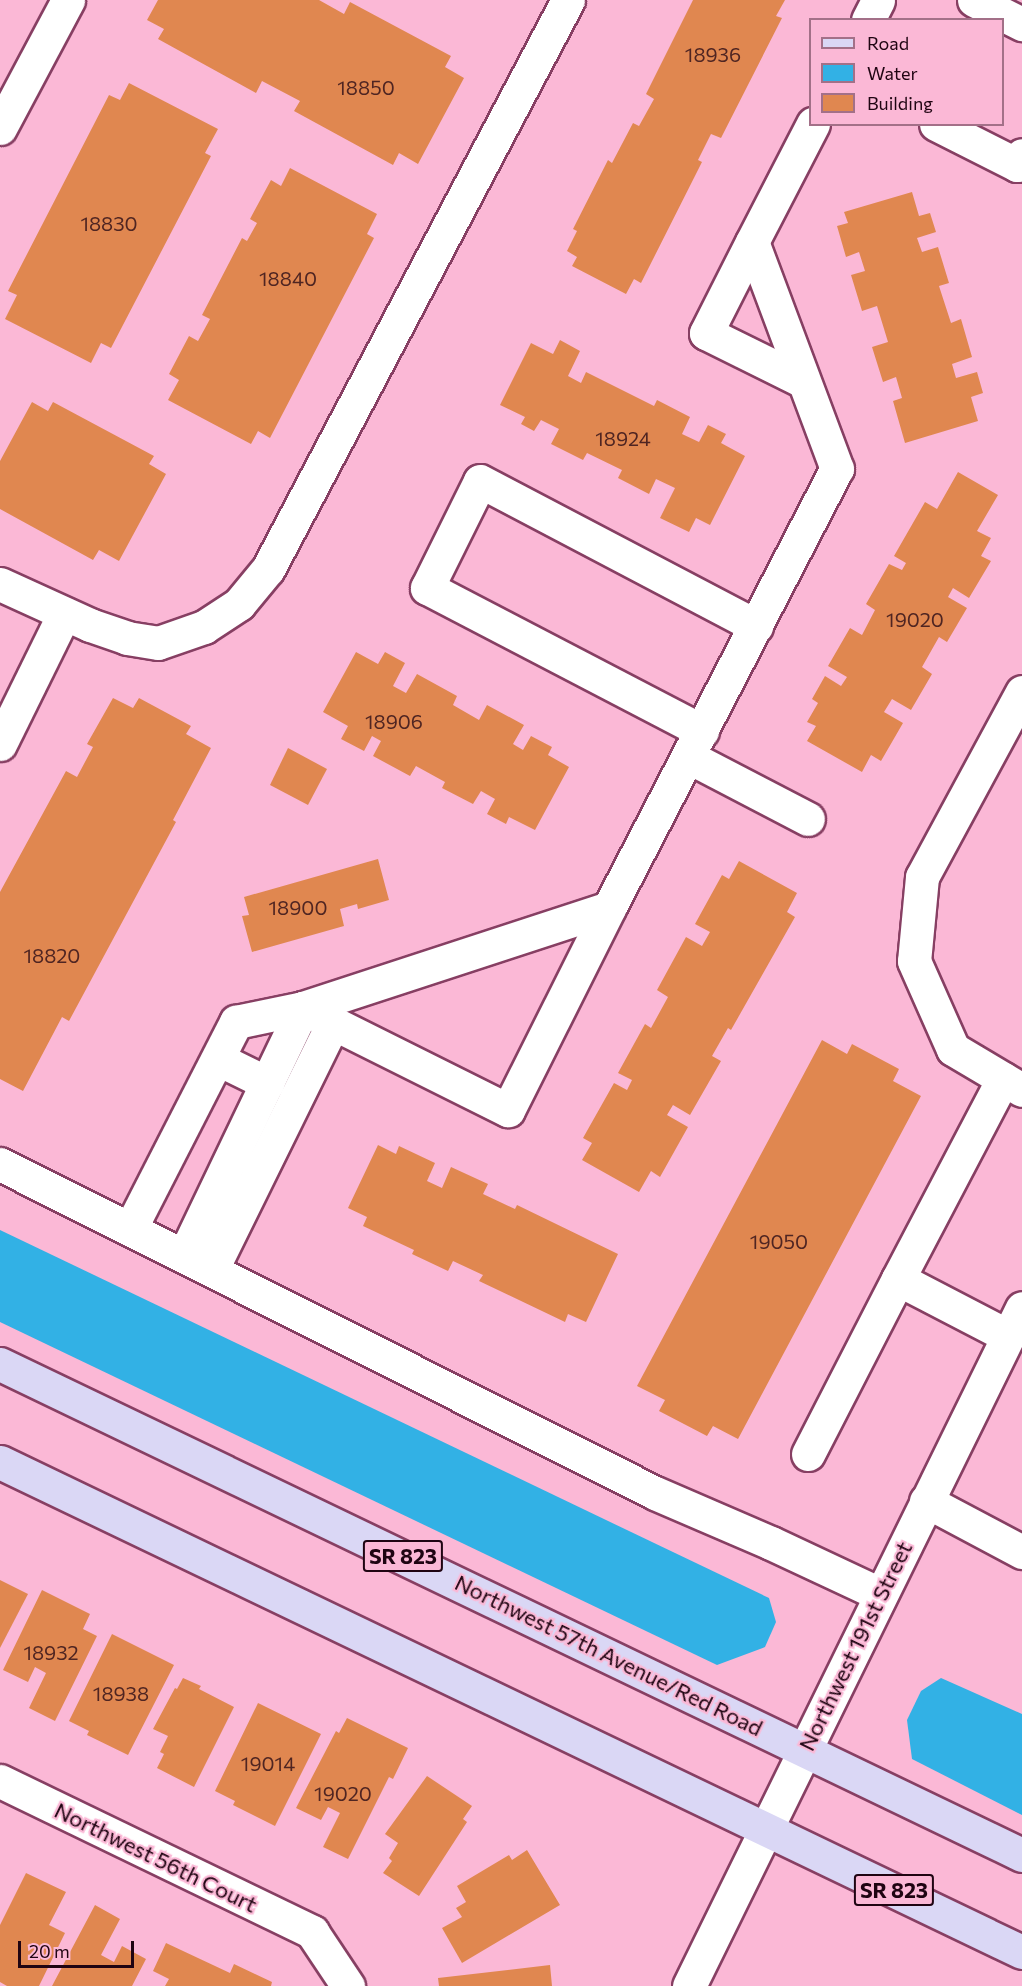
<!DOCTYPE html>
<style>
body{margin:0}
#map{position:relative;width:1022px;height:1986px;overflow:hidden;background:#fbb8d6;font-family:Commissioner,sans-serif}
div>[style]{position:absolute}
.water>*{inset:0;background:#32b1e5}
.building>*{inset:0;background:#e08750}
.roads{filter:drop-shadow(2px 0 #873f63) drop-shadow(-2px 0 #873f63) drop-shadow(0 2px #873f63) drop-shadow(0 -2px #873f63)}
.minor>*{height:33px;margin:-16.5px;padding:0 16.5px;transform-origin:16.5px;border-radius:16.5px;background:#fff}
.major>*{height:33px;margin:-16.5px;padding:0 16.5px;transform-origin:16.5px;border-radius:16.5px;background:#dad7f5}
span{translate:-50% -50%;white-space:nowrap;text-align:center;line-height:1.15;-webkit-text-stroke:4.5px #fbb8d6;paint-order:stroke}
.number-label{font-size:20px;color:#4f2522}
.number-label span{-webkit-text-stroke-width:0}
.shield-label span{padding:2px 4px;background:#fbb8d6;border:2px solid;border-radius:4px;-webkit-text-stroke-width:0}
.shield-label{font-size:21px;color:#1f0412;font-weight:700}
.street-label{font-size:22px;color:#1f0412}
.legend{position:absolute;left:809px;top:18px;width:195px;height:108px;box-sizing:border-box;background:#fbb8d6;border:2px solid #a37088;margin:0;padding:8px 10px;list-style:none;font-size:18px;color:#1f0412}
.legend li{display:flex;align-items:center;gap:12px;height:30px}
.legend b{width:30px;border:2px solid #a37088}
.scale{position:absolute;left:18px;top:1941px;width:116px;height:27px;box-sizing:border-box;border:3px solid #1f0412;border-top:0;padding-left:8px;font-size:18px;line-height:21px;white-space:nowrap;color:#1f0412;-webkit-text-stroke:4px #fbb8d6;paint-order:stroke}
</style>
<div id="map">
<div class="water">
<i style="clip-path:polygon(0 1230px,769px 1598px,776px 1622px,765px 1647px,717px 1665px,0 1322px)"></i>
<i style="clip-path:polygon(941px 1678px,1022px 1714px,1022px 1815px,912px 1759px,907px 1720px,921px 1691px)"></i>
</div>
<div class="building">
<i style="clip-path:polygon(158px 0,319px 0,344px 14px,350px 2px,451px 56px,445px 67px,464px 78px,418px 164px,399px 153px,393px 165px,294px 111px,300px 101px,262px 81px,256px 93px,158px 39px,164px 29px,147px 20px)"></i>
<i style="clip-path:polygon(693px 0,785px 0,776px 16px,782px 18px,721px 138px,711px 134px,698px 160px,702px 162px,641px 283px,634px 279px,626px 294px,572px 266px,577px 257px,567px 251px,577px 231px,573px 229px,608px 160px,612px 163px,633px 123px,639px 126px,654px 99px,646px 94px)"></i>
<i style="clip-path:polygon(129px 83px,218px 129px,205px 153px,211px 156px,111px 348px,101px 343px,91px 363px,5px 319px,17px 295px,8px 291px,109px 95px,120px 100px)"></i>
<i style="clip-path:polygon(290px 168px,377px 214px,367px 234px,374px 238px,270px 438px,258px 431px,251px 444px,168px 400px,179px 380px,169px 374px,189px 336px,198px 341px,210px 319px,202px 315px,242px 238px,247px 241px,257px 223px,250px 219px,271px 180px,281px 186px)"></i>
<i style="clip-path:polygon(912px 192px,919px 216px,930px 213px,936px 232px,917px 238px,922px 252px,938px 247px,949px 283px,939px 286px,951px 323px,961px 319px,972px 357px,952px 364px,956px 378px,977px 372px,983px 393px,971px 397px,978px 421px,905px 443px,893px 401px,902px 398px,896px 377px,883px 382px,872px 347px,888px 342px,877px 306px,862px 311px,851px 275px,865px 271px,859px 252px,846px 257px,837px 226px,848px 223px,844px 212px)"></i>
<i style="clip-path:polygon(560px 340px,580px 351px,568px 376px,581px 383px,586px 372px,654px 406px,657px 400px,690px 417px,682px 434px,699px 442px,708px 425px,726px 434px,721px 443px,745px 456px,710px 525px,696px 518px,689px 532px,660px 518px,675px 488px,656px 479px,649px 494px,618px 478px,622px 470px,587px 453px,583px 460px,551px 444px,559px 429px,541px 420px,534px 431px,521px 424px,525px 417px,500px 405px,531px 343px,553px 354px)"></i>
<i style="clip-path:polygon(32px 402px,48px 411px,53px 402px,154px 456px,149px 464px,166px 474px,119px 561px,99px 550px,93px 560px,0 509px,0 461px)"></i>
<i style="clip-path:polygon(958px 472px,998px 495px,977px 531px,991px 538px,981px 556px,991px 561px,969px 598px,953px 588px,948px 597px,967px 608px,947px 642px,939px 637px,922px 667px,932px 674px,911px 710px,892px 699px,884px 712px,903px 723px,881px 761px,871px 755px,862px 772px,807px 741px,816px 726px,807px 722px,818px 703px,812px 699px,825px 676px,841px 686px,847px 677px,828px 666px,850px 628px,862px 635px,875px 610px,866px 604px,889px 564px,902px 570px,906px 563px,894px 556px,925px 502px,937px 509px)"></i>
<i style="clip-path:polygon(356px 652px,378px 664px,385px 652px,405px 663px,393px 686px,406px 693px,417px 674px,457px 696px,453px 705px,479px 720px,487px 705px,524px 725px,513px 744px,523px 750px,531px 736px,552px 747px,548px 755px,569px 767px,535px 830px,509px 817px,506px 824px,487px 814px,495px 799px,481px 791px,473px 804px,442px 788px,445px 782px,416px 766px,410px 776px,373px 756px,381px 741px,372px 736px,364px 751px,341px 739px,348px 726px,323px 712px)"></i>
<i style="clip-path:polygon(113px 698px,133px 708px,139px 698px,191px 726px,186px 734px,211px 748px,173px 820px,176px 822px,69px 1021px,62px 1017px,23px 1091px,0 1079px,0 892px,66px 771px,77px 777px,93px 747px,87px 744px)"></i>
<i style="clip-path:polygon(288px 748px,327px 769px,308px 805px,270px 785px)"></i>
<i style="clip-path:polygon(378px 859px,389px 900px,358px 909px,357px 904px,340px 909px,344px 926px,252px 952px,242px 916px,249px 915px,244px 897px)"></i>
<i style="clip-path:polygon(739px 861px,797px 893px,787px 912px,795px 917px,731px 1030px,728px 1028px,712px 1056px,721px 1061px,690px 1115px,673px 1105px,667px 1115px,688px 1127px,660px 1177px,651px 1171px,639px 1192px,582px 1160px,592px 1143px,583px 1138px,614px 1083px,627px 1090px,632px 1080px,618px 1073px,645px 1024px,651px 1028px,668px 997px,657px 990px,686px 937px,702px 946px,710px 932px,695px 924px,722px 875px,729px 879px)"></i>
<i style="clip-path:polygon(822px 1040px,847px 1054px,852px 1044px,899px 1069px,893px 1081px,921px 1096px,738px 1439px,713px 1426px,707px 1436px,659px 1411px,665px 1400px,637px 1386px)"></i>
<i style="clip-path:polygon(378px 1145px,396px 1154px,399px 1146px,435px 1163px,427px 1181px,442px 1188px,451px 1167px,488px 1184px,483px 1194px,515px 1209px,517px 1205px,618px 1254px,586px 1322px,568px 1314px,565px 1322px,479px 1281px,483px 1275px,453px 1261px,448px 1271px,412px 1254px,414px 1250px,363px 1226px,367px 1217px,348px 1208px)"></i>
<i style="clip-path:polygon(0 1580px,28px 1594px,0 1648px)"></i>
<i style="clip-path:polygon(42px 1590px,90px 1614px,83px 1629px,97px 1636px,55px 1721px,29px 1708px,46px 1673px,35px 1667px,28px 1682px,3px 1670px)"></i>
<i style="clip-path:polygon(112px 1634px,174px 1665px,128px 1755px,87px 1735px,89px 1731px,69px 1721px)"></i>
<i style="clip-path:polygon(183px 1678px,201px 1686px,199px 1689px,234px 1707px,194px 1787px,157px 1768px,164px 1754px,160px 1752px,168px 1736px,153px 1729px,175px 1688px,177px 1689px)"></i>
<i style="clip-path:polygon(258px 1703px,321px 1734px,275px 1826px,233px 1805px,235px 1801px,215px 1791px)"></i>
<i style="clip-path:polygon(347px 1718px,408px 1748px,393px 1779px,389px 1777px,348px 1859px,323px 1847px,340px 1813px,328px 1807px,321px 1820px,296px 1808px,336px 1731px,339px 1733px)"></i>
<i style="clip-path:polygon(427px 1776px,472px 1806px,463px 1819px,467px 1822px,419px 1896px,383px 1873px,392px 1861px,389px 1858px,398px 1843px,385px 1834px)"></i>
<i style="clip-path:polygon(527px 1850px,560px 1905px,462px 1963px,442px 1928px,462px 1917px,456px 1908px,466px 1902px,457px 1886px,509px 1855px,512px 1860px)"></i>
<i style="clip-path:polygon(26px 1873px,66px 1892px,49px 1925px,65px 1933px,39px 1986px,7px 1986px,0 1982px,0 1925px)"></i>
<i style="clip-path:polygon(95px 1905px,120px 1919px,101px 1955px,114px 1962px,122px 1946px,146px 1959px,132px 1986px,52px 1986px)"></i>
<i style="clip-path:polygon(166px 1943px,230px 1973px,234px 1964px,272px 1982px,271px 1986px,165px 1986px,169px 1979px,153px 1971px)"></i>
<i style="clip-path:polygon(550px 1965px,552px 1986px,439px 1986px,438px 1978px)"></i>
</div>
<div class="roads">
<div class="minor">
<i style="left:974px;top:0;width:54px;rotate:26.6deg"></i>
<i style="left:868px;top:20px;width:22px;rotate:-63deg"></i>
<i style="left:936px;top:124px;width:91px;rotate:26.8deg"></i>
<i style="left:1017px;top:165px;width:11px;rotate:-63deg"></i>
<i style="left:0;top:128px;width:145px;rotate:-62deg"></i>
<i style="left:752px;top:242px;width:102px;rotate:116.8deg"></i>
<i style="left:706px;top:333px;width:108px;rotate:26.3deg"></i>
<i style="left:0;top:584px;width:99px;rotate:24.5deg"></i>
<i style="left:90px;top:625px;width:39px;rotate:19deg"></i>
<i style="left:127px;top:638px;width:31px;rotate:9deg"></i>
<i style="left:158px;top:643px;width:49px;rotate:-19.2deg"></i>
<i style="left:204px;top:627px;width:42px;rotate:-33.3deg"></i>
<i style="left:239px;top:604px;width:45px;rotate:-50.4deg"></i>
<i style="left:268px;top:569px;width:643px;rotate:-62.2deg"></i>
<i style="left:1022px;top:692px;width:210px;rotate:118.4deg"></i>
<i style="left:922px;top:877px;width:84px;rotate:95.4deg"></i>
<i style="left:914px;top:961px;width:96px;rotate:66.1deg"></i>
<i style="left:953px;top:1049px;width:80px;rotate:30.7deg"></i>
<i style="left:702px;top:731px;width:310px;rotate:-152.5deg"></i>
<i style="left:427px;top:588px;width:119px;rotate:-63.6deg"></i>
<i style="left:480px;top:481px;width:312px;rotate:27.7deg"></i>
<i style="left:0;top:744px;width:145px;rotate:-63.8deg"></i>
<i style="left:689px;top:757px;width:134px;rotate:27.5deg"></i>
<i style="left:303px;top:1008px;width:229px;rotate:26.5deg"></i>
<i style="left:508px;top:1110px;width:226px;rotate:-63.4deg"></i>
<i style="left:218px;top:1059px;width:55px;rotate:26.1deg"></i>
<i style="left:0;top:1164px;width:733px;rotate:26.67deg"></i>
<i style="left:655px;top:1493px;width:126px;rotate:23.3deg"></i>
<i style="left:771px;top:1543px;width:120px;rotate:25.1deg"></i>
<i style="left:130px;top:1229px;width:233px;rotate:-62.9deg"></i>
<i style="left:236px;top:1022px;width:68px;rotate:-11.8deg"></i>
<i style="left:303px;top:1008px;width:322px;rotate:-18.1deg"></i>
<i style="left:609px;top:908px;width:495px;rotate:-62.6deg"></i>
<i style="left:837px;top:469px;width:242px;rotate:-110.5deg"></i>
<i style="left:752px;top:242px;width:133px;rotate:-62.7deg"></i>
<i style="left:184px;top:1256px;width:275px;rotate:-64.4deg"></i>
<i style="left:212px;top:1269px;width:274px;rotate:-63.8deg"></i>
<i style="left:898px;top:1279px;width:226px;rotate:-62.3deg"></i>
<i style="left:808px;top:1454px;width:197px;rotate:-62.8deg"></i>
<i style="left:898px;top:1279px;width:124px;rotate:27.4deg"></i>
<i style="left:926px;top:1501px;width:109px;rotate:28deg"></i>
<i style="left:0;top:1781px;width:347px;rotate:25.8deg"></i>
<i style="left:312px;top:1932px;width:65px;rotate:56.3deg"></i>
<i style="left:689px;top:1986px;width:755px;rotate:-63.84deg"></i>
</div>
<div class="major">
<i style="left:0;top:1364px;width:1134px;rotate:25.66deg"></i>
<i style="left:0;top:1462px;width:1133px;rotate:25.62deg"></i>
</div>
</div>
<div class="number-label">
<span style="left:713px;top:54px">18936</span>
<span style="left:366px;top:87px">18850</span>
<span style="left:109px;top:223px">18830</span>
<span style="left:288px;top:278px">18840</span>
<span style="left:623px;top:438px">18924</span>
<span style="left:915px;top:619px">19020</span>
<span style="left:394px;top:721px">18906</span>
<span style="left:298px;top:907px">18900</span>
<span style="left:52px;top:955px">18820</span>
<span style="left:779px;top:1241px">19050</span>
<span style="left:51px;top:1652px">18932</span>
<span style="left:121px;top:1693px">18938</span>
<span style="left:268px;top:1763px">19014</span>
<span style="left:343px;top:1793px">19020</span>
</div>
<div class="shield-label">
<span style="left:403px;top:1556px">SR 823</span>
<span style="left:894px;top:1890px">SR 823</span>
</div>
<div class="street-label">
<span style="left:855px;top:1646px;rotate:-64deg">Northwest 191st Street</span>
<span style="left:609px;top:1655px;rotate:26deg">Northwest 57th Avenue/Red Road</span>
<span style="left:156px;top:1857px;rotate:26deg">Northwest 56th Court</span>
</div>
<ul class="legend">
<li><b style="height:8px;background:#dad7f5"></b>Road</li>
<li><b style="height:16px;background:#32b1e5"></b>Water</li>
<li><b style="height:16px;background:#e08750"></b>Building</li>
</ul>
<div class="scale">20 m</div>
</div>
